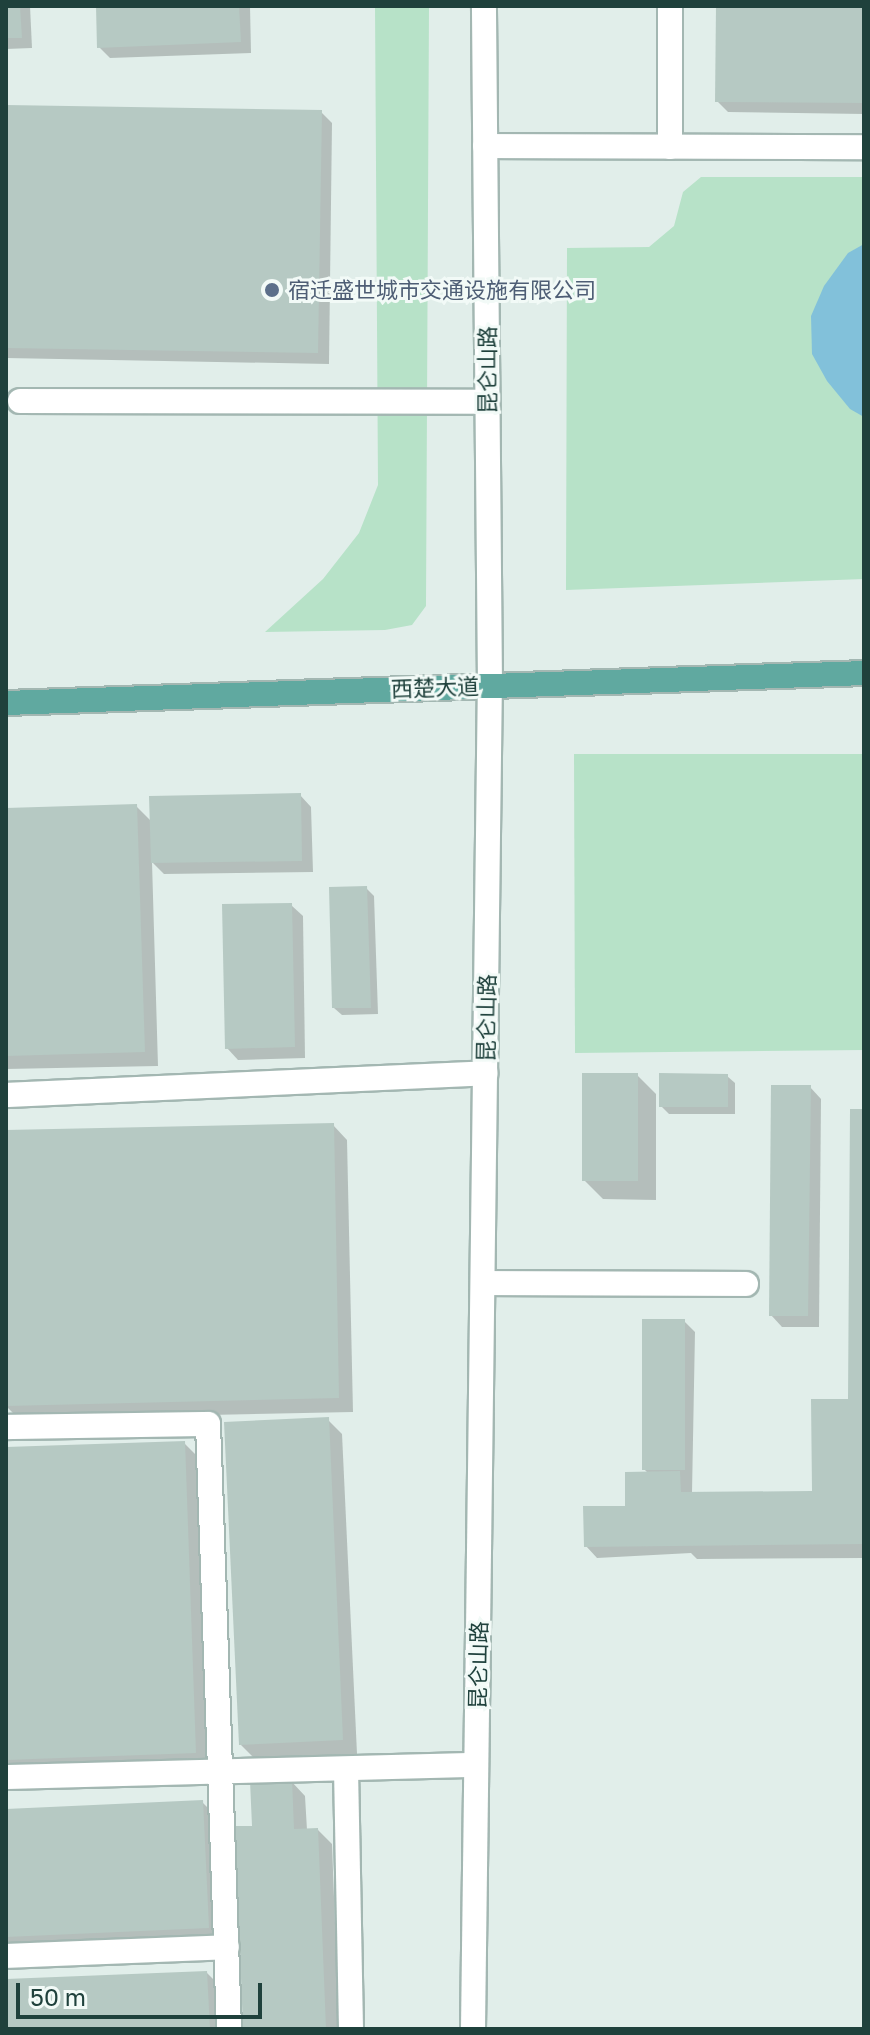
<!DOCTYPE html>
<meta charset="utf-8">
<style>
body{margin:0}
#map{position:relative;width:870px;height:2035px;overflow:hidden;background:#e1eeea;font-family:"Golos Text","Noto Sans SC",sans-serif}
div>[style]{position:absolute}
.green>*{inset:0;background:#b7e2c8}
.water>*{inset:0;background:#82c1da}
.shadow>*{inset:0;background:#0003}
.building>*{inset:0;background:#b6c9c3}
.roads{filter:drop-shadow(2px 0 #a3b7b2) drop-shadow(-2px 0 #a3b7b2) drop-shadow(0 2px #a3b7b2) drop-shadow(0 -2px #a3b7b2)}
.minor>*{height:24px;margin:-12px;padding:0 12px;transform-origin:12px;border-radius:12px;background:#fff}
.major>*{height:24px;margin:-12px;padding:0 12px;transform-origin:12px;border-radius:12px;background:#60a9a0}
.dots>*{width:22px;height:22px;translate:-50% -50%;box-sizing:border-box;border:4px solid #f2faf7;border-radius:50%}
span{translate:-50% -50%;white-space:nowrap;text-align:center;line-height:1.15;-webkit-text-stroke:6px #f2faf7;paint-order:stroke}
.service-label{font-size:22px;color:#4e5e75}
.left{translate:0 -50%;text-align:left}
.street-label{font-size:22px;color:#1f413c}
.frame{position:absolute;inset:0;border:8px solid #1f413c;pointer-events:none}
.scale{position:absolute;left:16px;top:1983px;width:246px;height:36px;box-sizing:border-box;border:4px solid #1f413c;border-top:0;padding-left:10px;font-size:24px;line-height:28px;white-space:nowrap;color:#1f413c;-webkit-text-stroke:6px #f2faf7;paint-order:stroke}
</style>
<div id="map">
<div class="green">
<i style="clip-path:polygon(375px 6px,429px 6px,426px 606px,412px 625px,385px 630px,265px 632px,323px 579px,359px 533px,378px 485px)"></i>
<i style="clip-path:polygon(701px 177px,864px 177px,864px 579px,566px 590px,567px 248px,649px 247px,674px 226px,683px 192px)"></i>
<i style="clip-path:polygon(574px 754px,864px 754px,864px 1050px,575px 1053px)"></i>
</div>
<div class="water">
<i style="clip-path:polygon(864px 244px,864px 417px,850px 409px,827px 381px,812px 354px,811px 316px,824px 286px,848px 253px)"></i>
</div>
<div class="shadow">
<i style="clip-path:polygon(6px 6px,30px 6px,32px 48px,6px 49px)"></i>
<i style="clip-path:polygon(98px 6px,250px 6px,251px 53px,110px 58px,99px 47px)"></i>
<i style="clip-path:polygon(718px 6px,864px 6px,864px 114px,728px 112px,717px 101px)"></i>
<i style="clip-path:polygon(6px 107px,321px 112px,332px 123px,329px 364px,6px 358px)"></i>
<i style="clip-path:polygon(300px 795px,311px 807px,313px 872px,164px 874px,152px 862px,158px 1066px,6px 1069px,6px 810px,136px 806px,152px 822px)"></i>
<i style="clip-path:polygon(366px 888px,374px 896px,378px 1014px,342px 1015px,334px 1008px)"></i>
<i style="clip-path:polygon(291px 905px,303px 916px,305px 1058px,238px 1060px,227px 1048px)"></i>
<i style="clip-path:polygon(637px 1075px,656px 1094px,656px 1200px,603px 1199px,584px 1180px)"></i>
<i style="clip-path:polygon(727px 1076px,735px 1083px,735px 1114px,669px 1114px,661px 1106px)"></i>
<i style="clip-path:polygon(810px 1087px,821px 1099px,819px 1327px,782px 1327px,771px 1315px)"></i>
<i style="clip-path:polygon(864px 1111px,864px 1558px,697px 1559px,691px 1553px,597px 1558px,586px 1546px,627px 1508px,649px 1474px,644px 1469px,684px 1321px,695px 1332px,692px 1493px,814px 1493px,853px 1401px)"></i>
<i style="clip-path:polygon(333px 1125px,347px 1140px,353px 1412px,19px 1419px,6px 1406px,6px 1132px)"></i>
<i style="clip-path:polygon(328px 1420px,342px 1434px,357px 1754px,255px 1759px,241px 1745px)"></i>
<i style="clip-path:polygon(184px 1443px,199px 1458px,210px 1767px,6px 1774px,6px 1449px)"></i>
<i style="clip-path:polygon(291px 1781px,305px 1796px,307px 1830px,318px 1830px,332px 1844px,339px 2029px,245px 2029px,254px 1828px)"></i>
<i style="clip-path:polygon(202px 1802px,217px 1817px,222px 1942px,6px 1951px,6px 1811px)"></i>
<i style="clip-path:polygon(207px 1973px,221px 1987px,223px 2029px,6px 2029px,6px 1981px)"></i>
</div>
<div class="building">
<i style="clip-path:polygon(6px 6px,20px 6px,22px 38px,6px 38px)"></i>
<i style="clip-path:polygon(96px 6px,239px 6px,241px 42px,97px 48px)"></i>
<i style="clip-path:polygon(716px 6px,864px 6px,864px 103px,715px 102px)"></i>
<i style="clip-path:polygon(6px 105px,322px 110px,318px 353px,6px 348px)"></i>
<i style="clip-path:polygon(301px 793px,302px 861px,151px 863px,149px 796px)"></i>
<i style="clip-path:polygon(137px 804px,145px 1052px,6px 1056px,6px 808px)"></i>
<i style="clip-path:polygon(367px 886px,371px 1008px,332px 1008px,329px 887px)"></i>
<i style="clip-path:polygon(292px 903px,295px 1047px,225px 1049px,222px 904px)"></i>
<i style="clip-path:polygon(582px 1073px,638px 1073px,638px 1181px,582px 1181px)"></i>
<i style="clip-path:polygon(659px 1073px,728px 1074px,728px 1107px,659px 1107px)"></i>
<i style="clip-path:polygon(771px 1085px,811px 1085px,808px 1316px,769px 1316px)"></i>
<i style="clip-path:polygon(850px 1109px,864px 1109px,864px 1544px,584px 1547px,583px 1506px,625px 1506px,625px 1472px,680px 1471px,681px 1492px,812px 1491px,811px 1399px,848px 1399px)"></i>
<i style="clip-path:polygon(334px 1123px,339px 1398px,6px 1406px,6px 1130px)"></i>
<i style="clip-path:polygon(642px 1319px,685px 1319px,685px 1470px,642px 1470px)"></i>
<i style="clip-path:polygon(329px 1417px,343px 1740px,239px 1745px,224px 1422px)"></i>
<i style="clip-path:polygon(185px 1441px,196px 1753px,6px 1760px,6px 1447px)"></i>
<i style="clip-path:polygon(292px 1779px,294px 1829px,318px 1828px,326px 2029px,243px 2029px,235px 1826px,252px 1826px,250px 1781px)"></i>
<i style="clip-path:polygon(203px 1800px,209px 1928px,6px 1937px,6px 1809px)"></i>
<i style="clip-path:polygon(207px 1971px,210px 2029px,6px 2029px,6px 1979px)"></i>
</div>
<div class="roads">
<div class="minor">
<i style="left:485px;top:146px;width:379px;rotate:0.2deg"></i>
<i style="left:670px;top:147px;width:141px;rotate:-90deg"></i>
<i style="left:20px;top:401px;width:467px;rotate:0.1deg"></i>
<i style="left:6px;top:1095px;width:480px;rotate:-2.6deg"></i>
<i style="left:483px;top:1283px;width:263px;rotate:0.2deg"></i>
<i style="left:6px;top:1427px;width:202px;rotate:-0.9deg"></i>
<i style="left:208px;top:1424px;width:605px;rotate:88.01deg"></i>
<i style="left:346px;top:1769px;width:260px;rotate:88.9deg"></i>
<i style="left:6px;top:1777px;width:470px;rotate:-1.5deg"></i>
<i style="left:6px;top:1956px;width:221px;rotate:-2.3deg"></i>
<i style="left:473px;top:2029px;width:1344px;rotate:-89.28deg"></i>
<i style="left:490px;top:685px;width:679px;rotate:-90.51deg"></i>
</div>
<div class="major">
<i style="left:6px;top:703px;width:859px;rotate:-2deg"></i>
</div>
</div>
<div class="dots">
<i style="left:272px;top:290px;background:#5c6f8a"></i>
</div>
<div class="service-label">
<span class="left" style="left:288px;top:290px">宿迁盛世城市交通设施有限公司</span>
</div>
<div class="street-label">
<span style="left:487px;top:370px;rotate:-90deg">昆仑山路</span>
<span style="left:435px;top:687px;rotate:-2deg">西楚大道</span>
<span style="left:486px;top:1018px;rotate:-89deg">昆仑山路</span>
<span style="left:478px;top:1665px;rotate:-89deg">昆仑山路</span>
</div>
<div class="frame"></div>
<div class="scale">50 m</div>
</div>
